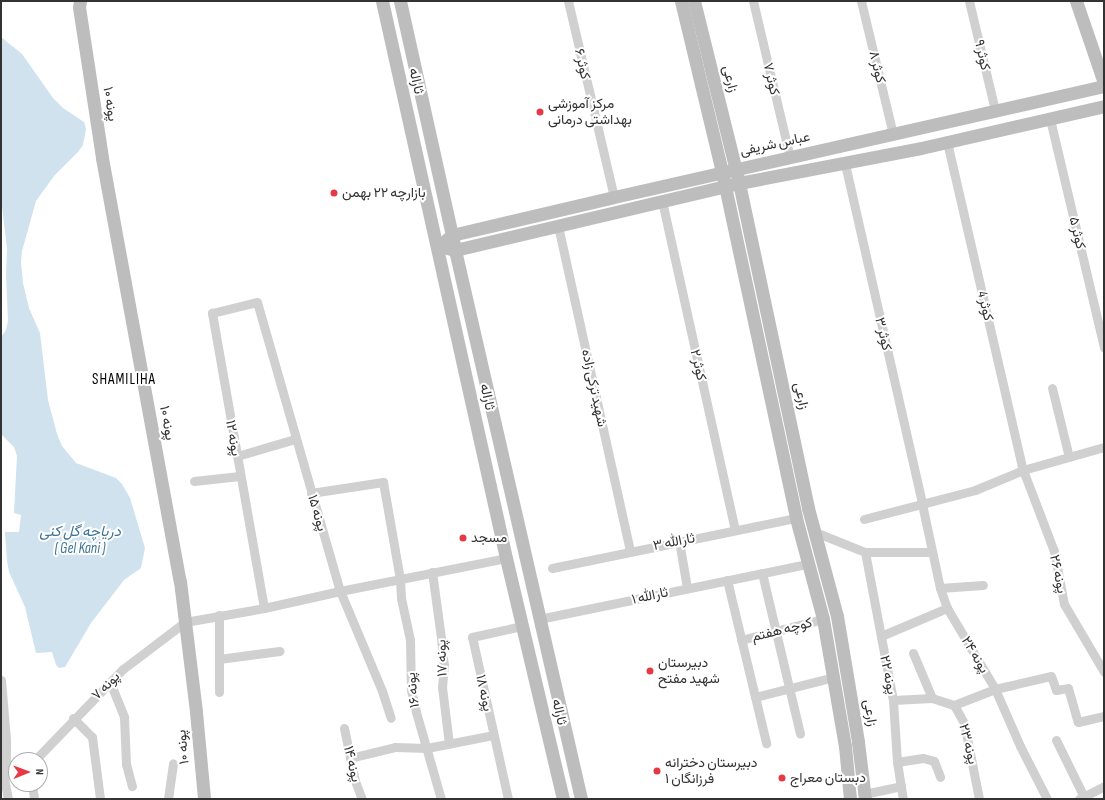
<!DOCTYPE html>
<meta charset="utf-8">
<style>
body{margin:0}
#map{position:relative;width:1105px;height:800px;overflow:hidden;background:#fff;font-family:"Sofia Sans Condensed",Vazirmatn,sans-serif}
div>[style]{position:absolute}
.water>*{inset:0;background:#cfe2ee}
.street>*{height:9px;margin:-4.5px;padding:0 4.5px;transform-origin:4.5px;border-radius:4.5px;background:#d0d0d0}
.secondary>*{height:13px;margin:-6.5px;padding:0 6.5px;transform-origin:6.5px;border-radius:6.5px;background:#bdbdbd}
.dots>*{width:11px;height:11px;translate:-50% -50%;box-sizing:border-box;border:2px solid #fff;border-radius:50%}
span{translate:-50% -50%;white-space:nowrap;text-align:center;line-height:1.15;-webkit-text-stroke:4px #fff;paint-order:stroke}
.street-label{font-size:14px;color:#333}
.poi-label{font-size:14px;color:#333}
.left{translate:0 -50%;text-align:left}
.neighbourhood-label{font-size:15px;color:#000;letter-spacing:1px}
.water-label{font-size:15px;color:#3f7597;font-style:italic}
.frame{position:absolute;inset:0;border:2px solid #333;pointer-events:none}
.north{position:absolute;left:8px;top:752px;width:40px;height:40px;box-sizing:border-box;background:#fff;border:1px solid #adadad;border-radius:50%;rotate:89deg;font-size:11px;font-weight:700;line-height:16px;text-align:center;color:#333}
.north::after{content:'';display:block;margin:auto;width:14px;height:18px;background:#e63946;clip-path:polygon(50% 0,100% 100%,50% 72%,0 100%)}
</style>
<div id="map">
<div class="water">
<i style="clip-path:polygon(1px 37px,22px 54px,53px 98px,63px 108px,84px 122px,86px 129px,83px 145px,78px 152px,54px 176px,36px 201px,22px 251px,21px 262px,23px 283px,29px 308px,40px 333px,48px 400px,57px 434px,62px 446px,76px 463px,116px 478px,122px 484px,130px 498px,145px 548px,141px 568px,124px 580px,91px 623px,65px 667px,59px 668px,56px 665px,52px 652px,36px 653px,25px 607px,9px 572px,7px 561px,5px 532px,19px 532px,21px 515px,14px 513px,17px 456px,14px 447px,1px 434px,1px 337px,6px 330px,8px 321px,6px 276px,7px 249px,1px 197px)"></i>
</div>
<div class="street">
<i style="left:568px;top:1px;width:201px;rotate:76.8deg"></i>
<i style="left:753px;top:1px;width:161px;rotate:76.7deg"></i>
<i style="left:861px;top:1px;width:137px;rotate:76.5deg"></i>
<i style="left:969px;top:1px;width:112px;rotate:76.6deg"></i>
<i style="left:1050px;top:119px;width:235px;rotate:76.7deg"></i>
<i style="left:947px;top:142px;width:337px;rotate:77deg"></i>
<i style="left:1023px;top:470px;width:87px;rotate:69.1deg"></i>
<i style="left:1054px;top:551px;width:54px;rotate:79.3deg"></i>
<i style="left:1064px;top:604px;width:79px;rotate:59.5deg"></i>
<i style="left:845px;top:164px;width:349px;rotate:77.2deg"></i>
<i style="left:922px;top:504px;width:86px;rotate:77.9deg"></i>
<i style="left:940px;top:588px;width:21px;rotate:71deg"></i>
<i style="left:947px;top:608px;width:94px;rotate:59.3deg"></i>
<i style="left:995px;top:689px;width:62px;rotate:66.3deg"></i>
<i style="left:1020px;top:746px;width:59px;rotate:63deg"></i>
<i style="left:662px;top:201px;width:337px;rotate:77.5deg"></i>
<i style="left:558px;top:226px;width:333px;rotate:77.5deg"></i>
<i style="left:1052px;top:388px;width:71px;rotate:76.2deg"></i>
<i style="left:237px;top:456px;width:60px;rotate:-16.3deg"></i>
<i style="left:194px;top:481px;width:46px;rotate:-6.2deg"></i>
<i style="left:311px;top:493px;width:73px;rotate:-8.7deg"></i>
<i style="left:383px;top:482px;width:98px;rotate:80.1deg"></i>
<i style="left:400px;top:579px;width:19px;rotate:87deg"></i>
<i style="left:401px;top:598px;width:43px;rotate:77.9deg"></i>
<i style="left:410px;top:640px;width:50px;rotate:88.9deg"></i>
<i style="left:411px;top:690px;width:23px;rotate:77deg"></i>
<i style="left:416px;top:712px;width:91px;rotate:74deg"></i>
<i style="left:864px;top:519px;width:115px;rotate:-14.6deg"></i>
<i style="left:975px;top:490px;width:52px;rotate:-22.6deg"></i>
<i style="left:1023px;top:470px;width:84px;rotate:-15.9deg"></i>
<i style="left:815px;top:532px;width:54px;rotate:21.8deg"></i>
<i style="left:865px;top:552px;width:66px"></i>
<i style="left:679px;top:541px;width:48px;rotate:80.3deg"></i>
<i style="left:865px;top:552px;width:151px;rotate:79.3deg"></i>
<i style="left:893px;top:700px;width:62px;rotate:86.3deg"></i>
<i style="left:897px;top:762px;width:37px;rotate:81deg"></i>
<i style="left:552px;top:568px;width:249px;rotate:-11.6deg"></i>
<i style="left:432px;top:572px;width:67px;rotate:82.2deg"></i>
<i style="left:441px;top:638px;width:27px;rotate:84deg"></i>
<i style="left:444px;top:665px;width:22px;rotate:95deg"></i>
<i style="left:442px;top:687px;width:57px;rotate:83deg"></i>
<i style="left:762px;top:573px;width:165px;rotate:76.7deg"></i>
<i style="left:727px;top:580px;width:168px;rotate:76.5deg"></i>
<i style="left:940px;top:588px;width:43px;rotate:-4deg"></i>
<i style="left:264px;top:608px;width:300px;rotate:-100deg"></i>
<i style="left:212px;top:313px;width:46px;rotate:-13.7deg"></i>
<i style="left:257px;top:302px;width:301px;rotate:74deg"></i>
<i style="left:340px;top:591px;width:108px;rotate:67.2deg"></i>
<i style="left:382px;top:691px;width:28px;rotate:72deg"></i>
<i style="left:219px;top:615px;width:77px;rotate:90deg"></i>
<i style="left:539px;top:619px;width:275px;rotate:-11.6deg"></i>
<i style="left:881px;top:636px;width:72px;rotate:-23deg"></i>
<i style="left:741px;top:640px;width:85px;rotate:-14.4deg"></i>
<i style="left:913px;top:653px;width:49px;rotate:67.1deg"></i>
<i style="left:219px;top:659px;width:61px;rotate:-7.6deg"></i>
<i style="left:1px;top:680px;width:59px;rotate:85.2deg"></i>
<i style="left:6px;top:739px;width:30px;rotate:90deg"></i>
<i style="left:6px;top:769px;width:5px;rotate:169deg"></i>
<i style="left:110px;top:682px;width:38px;rotate:68deg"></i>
<i style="left:124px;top:717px;width:47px;rotate:87.6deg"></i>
<i style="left:126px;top:764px;width:23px;rotate:75deg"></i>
<i style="left:755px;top:697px;width:81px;rotate:-14.2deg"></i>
<i style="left:893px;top:700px;width:39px;rotate:-3deg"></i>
<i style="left:932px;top:698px;width:23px;rotate:18deg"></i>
<i style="left:954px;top:705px;width:21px;rotate:61deg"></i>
<i style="left:964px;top:723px;width:77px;rotate:78.8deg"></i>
<i style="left:954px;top:705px;width:44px;rotate:-21.3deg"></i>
<i style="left:995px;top:689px;width:57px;rotate:-13.1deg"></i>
<i style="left:1051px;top:676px;width:15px;rotate:70deg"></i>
<i style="left:1056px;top:690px;width:12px;rotate:-9deg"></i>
<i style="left:1068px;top:688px;width:35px;rotate:74deg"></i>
<i style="left:1078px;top:722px;width:27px;rotate:-13deg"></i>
<i style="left:73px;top:718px;width:27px;rotate:45deg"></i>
<i style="left:92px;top:737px;width:63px;rotate:82.6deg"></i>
<i style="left:344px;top:728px;width:54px;rotate:78.3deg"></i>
<i style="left:355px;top:781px;width:19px;rotate:69deg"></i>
<i style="left:1056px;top:740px;width:64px;rotate:63.8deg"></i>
<i style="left:350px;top:758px;width:46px;rotate:-13.7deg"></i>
<i style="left:395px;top:747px;width:32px;rotate:2deg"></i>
<i style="left:427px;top:748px;width:67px;rotate:-11.1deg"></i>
<i style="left:35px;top:760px;width:127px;rotate:-46deg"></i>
<i style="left:123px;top:669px;width:78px;rotate:-37.2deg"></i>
<i style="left:185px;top:622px;width:80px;rotate:-10deg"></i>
<i style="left:264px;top:608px;width:78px;rotate:-12.6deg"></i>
<i style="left:340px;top:591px;width:169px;rotate:-11.2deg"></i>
<i style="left:897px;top:762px;width:26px;rotate:-9deg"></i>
<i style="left:923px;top:758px;width:11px;rotate:15deg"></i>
<i style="left:934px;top:761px;width:17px;rotate:69deg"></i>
<i style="left:32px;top:784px;width:15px;rotate:82deg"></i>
<i style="left:864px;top:794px;width:38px;rotate:-12deg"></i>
<i style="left:8px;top:799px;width:20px;rotate:-101deg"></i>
<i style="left:4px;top:779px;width:10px;rotate:-79deg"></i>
<i style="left:6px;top:769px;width:10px;rotate:-11deg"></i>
<i style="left:168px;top:799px;width:36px;rotate:-82deg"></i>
<i style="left:508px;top:799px;width:166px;rotate:-102.5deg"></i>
<i style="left:472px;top:637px;width:51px;rotate:-12.4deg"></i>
<i style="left:1079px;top:799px;width:28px;rotate:-27deg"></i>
</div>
<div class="secondary">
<i style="left:80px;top:1px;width:6px;rotate:99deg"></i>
<i style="left:79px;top:7px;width:153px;rotate:81.3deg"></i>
<i style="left:102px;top:158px;width:430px;rotate:79.6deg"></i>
<i style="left:180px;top:581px;width:132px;rotate:83deg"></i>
<i style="left:196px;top:712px;width:87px;rotate:84.7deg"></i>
<i style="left:382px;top:1px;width:571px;rotate:77.45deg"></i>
<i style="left:506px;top:558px;width:248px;rotate:76.7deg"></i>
<i style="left:400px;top:1px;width:255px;rotate:77.5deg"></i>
<i style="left:455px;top:250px;width:563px;rotate:77.07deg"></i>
<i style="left:681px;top:1px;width:176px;rotate:76.5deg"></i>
<i style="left:722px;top:172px;width:354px;rotate:77.9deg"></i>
<i style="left:796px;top:518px;width:105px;rotate:75deg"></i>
<i style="left:823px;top:619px;width:129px;rotate:80.2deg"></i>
<i style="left:845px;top:746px;width:53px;rotate:84.6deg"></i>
<i style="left:694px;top:1px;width:187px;rotate:76.1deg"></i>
<i style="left:739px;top:183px;width:332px;rotate:78deg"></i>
<i style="left:808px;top:508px;width:112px;rotate:75deg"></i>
<i style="left:837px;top:616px;width:128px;rotate:80.5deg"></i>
<i style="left:858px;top:742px;width:57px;rotate:83deg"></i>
<i style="left:1076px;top:1px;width:87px;rotate:71.1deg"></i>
<i style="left:446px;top:240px;width:8px;rotate:-40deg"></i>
<i style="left:452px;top:235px;width:166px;rotate:-13.2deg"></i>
<i style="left:614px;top:197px;width:502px;rotate:-12.76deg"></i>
<i style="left:447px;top:248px;width:8px;rotate:14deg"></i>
<i style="left:455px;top:250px;width:292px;rotate:-13.3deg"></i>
<i style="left:739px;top:183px;width:185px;rotate:-10.9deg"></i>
<i style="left:921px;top:148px;width:188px;rotate:-12.9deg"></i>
</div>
<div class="dots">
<i style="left:540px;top:112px;background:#e63946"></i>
<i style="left:334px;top:193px;background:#e63946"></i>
<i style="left:463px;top:538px;background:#e63946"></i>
<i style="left:650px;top:671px;background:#e63946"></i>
<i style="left:657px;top:771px;background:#e63946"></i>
<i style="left:782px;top:778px;background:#e63946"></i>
</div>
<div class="street-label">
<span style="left:982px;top:55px;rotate:77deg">کوثر ۹</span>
<span style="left:582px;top:64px;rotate:77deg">کوثر ۶</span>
<span style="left:877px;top:67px;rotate:77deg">کوثر ۸</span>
<span style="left:730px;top:79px;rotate:76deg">زارعی</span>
<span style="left:771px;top:79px;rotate:77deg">کوثر ۷</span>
<span style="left:416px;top:81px;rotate:77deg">ثاراله</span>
<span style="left:110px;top:104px;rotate:81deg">پونه ۱۰</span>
<span style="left:775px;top:144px;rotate:-12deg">عباس شریفی</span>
<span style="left:1077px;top:233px;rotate:77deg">کوثر ۵</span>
<span style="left:985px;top:306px;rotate:77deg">کوثر 4</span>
<span style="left:883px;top:334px;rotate:77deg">کوثر ۳</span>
<span style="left:698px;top:365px;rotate:77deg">کوثر ۲</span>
<span style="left:594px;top:388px;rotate:78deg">شهید ترکی زاده</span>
<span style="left:801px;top:396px;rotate:78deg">زارعی</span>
<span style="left:487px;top:397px;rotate:78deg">ثاراله</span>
<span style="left:167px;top:423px;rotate:80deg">پونه ۱۰</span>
<span style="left:233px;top:438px;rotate:80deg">پونه ۱۲</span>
<span style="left:317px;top:513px;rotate:74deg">پونه ۱۵</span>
<span style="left:674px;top:542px;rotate:-11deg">ثارالله ۳</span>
<span style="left:1058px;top:574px;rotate:78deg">پونه ۲۶</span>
<span style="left:650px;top:596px;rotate:-12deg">ثارالله ۱</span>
<span style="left:782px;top:630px;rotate:-14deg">کوچه هفتم</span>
<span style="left:975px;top:655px;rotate:59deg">پونه ۲۴</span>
<span style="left:442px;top:658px;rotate:-92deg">پونه ۱۷</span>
<span style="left:888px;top:675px;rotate:79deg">پونه ۲۲</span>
<span style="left:106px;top:686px;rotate:-45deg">پونه ۷</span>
<span style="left:413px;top:690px;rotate:-97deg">پونه ۱۶</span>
<span style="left:484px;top:693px;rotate:78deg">پونه ۱۸</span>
<span style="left:559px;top:712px;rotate:77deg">ثاراله</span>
<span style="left:870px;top:713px;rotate:81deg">زارعی</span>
<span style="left:968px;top:744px;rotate:76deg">پونه ۲۳</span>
<span style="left:183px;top:747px;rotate:-95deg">پونه ۱۰</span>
<span style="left:352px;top:764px;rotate:77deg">پونه ۱۴</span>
</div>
<div class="poi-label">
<span class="left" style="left:548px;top:112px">مرکز آموزشی<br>بهداشتی درمانی</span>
<span class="left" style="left:342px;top:193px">بازارچه ۲۲ بهمن</span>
<span class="left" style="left:471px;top:538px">مسجد</span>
<span class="left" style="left:658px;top:671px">دبیرستان<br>شهید مفتح</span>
<span class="left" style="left:665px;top:771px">دبیرستان دخترانه<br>فرزانگان ۱</span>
<span class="left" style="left:790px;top:778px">دبستان معراج</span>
</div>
<div class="neighbourhood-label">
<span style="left:124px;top:380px">SHAMILIHA</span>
</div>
<div class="water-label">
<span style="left:80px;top:540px">دریاچه گل کنی<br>( Gel Kani )</span>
</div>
<div class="frame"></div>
<div class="north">N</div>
</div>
